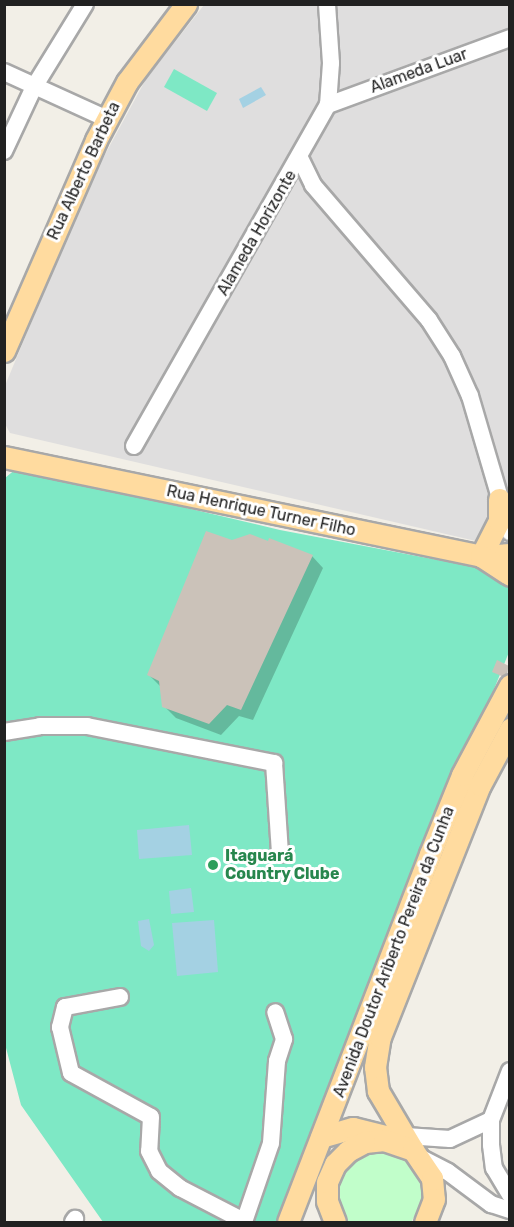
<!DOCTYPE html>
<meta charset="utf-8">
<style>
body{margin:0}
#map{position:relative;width:514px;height:1227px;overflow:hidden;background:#f2efe7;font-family:Rubik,sans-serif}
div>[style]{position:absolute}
.residential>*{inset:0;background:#dfdede}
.park>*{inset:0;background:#c1feca}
.pitch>*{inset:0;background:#7ee8c5}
.water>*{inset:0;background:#a4d1e3}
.shadow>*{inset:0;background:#0003}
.building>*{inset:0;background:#cbc2b9}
.roads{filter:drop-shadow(2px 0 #a8a8a8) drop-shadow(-2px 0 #a8a8a8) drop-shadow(0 2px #a8a8a8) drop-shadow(0 -2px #a8a8a8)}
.minor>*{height:16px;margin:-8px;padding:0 8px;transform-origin:8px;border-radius:8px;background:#fff}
.major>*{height:21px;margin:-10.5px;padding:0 10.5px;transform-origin:10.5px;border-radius:10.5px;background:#ffdb9f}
.dots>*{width:16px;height:16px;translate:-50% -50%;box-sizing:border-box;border:3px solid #fff;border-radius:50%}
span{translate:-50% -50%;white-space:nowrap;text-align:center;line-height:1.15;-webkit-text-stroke:6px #fff;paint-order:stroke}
.street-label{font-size:16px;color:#212121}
.leisure-label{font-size:16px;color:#27864d;font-weight:700}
.left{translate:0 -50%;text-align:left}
.frame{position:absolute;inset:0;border:6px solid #212121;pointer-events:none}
</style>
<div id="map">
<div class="residential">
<i style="clip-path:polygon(204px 5px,509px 5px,509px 505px,476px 541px,10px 433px,5px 424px,4px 388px,89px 184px,146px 79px)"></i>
</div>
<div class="park">
<i style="clip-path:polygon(376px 1145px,405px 1154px,422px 1177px,421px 1206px,411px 1222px,345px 1222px,332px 1183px,338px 1168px)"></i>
</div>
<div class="pitch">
<i style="clip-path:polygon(174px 69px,217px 93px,207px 111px,164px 87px)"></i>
<i style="clip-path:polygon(17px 468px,280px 530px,485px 569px,509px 585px,509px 652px,280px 1222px,103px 1222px,21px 1105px,5px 1044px,5px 478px)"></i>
</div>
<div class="water">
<i style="clip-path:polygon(261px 87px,266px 95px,243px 108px,239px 99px)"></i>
<i style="clip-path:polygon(189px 825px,192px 855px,139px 859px,137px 830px)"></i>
<i style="clip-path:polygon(191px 888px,194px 912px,171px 914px,169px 891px)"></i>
<i style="clip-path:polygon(149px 919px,154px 945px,149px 951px,141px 946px,138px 921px)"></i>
<i style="clip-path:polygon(214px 920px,218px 972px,177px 976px,172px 923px)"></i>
</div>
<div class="shadow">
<i style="clip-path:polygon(232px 542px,312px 556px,323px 568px,253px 720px,239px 716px,221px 735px,176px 718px,164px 706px,160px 686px,149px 675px)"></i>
<i style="clip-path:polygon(508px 667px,507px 678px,494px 672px)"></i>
</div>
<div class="building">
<i style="clip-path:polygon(206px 531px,232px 540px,250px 534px,268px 541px,269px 538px,313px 555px,241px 710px,227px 705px,209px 724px,162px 707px,159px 681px,147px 675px)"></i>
<i style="clip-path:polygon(497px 660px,509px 666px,504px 677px,492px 672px)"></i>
</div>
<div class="roads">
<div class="minor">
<i style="left:4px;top:72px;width:113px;rotate:24.5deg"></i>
<i style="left:328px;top:105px;width:194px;rotate:-20.2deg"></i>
<i style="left:4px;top:151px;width:71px;rotate:-64.9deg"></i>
<i style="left:34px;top:87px;width:97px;rotate:-58.4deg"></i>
<i style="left:300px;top:158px;width:30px;rotate:64deg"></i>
<i style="left:313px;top:185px;width:178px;rotate:49.3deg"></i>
<i style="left:429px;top:320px;width:43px;rotate:57.4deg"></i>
<i style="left:452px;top:356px;width:44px;rotate:65.8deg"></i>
<i style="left:470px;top:396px;width:142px;rotate:73.6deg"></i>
<i style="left:134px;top:446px;width:392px;rotate:-60.4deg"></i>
<i style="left:328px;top:105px;width:42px;rotate:-85.9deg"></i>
<i style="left:331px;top:63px;width:59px;rotate:-93.9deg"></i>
<i style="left:4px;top:732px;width:36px;rotate:-9deg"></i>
<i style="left:40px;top:726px;width:47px"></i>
<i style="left:87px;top:726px;width:191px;rotate:11.2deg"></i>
<i style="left:274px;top:763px;width:91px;rotate:86.2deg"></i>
<i style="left:120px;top:997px;width:56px;rotate:169.7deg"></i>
<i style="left:65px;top:1007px;width:21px;rotate:104deg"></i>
<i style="left:60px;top:1027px;width:47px;rotate:76.6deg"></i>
<i style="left:71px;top:1073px;width:91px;rotate:28.8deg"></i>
<i style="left:151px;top:1117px;width:34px;rotate:93deg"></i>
<i style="left:149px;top:1151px;width:22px;rotate:63deg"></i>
<i style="left:159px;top:1171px;width:27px;rotate:39deg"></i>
<i style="left:180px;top:1188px;width:72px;rotate:27.3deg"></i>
<i style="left:510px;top:1071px;width:53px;rotate:111.2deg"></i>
<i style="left:491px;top:1120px;width:25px;rotate:90deg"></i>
<i style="left:491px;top:1145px;width:23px;rotate:83deg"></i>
<i style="left:494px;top:1168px;width:31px;rotate:59deg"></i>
<i style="left:406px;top:1136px;width:44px;rotate:3.9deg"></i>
<i style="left:450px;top:1139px;width:45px;rotate:-24.9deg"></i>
<i style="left:421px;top:1158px;width:30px;rotate:27deg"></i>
<i style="left:448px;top:1172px;width:54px;rotate:36.7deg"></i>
<i style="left:491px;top:1204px;width:20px;rotate:18deg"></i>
<i style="left:73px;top:1222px;width:4px;rotate:-56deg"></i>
<i style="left:244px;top:1222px;width:83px;rotate:-71.1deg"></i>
<i style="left:271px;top:1143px;width:82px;rotate:-85.8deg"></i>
<i style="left:277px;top:1061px;width:23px;rotate:-72deg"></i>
<i style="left:284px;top:1039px;width:28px;rotate:-108deg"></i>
</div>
<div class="major">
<i style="left:4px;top:351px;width:230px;rotate:-66.4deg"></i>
<i style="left:96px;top:140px;width:66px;rotate:-61.9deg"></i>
<i style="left:127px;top:82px;width:98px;rotate:-52.9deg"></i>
<i style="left:4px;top:457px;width:487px;rotate:11.7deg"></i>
<i style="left:481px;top:556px;width:29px;rotate:-4deg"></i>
<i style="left:481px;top:556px;width:39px;rotate:-63deg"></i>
<i style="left:499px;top:521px;width:22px;rotate:-90deg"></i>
<i style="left:481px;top:556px;width:35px;rotate:33deg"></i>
<i style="left:321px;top:1137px;width:33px;rotate:-16deg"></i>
<i style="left:353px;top:1128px;width:34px;rotate:14deg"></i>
<i style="left:413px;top:1150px;width:69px;rotate:-120.7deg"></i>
<i style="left:378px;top:1091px;width:24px;rotate:-97deg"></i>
<i style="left:375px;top:1067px;width:30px;rotate:-81deg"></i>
<i style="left:380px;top:1037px;width:271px;rotate:-68.4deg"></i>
<i style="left:480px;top:785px;width:64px;rotate:-61.8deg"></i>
<i style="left:288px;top:1222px;width:394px;rotate:-68.9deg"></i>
<i style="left:430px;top:854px;width:85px;rotate:-67.9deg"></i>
<i style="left:462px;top:775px;width:102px;rotate:-61.9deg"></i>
<i style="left:335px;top:1222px;width:22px;rotate:-111deg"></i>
<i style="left:327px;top:1201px;width:19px;rotate:-90deg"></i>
<i style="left:327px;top:1182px;width:20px;rotate:-66deg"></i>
<i style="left:335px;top:1164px;width:18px;rotate:-45deg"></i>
<i style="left:348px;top:1151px;width:19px;rotate:-28deg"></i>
<i style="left:365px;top:1142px;width:19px;rotate:-6deg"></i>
<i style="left:384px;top:1140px;width:31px;rotate:19deg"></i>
<i style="left:413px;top:1150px;width:34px;rotate:56deg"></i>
<i style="left:432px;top:1178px;width:21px;rotate:85deg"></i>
<i style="left:434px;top:1199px;width:25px;rotate:111deg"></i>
</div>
</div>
<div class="dots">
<i style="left:213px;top:865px;background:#2e9e5b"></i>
</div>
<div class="street-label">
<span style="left:419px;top:71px;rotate:-20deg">Alameda Luar</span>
<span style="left:84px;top:171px;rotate:-65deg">Rua Alberto Barbeta</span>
<span style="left:257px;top:233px;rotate:-60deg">Alameda Horizonte</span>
<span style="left:261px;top:511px;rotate:12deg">Rua Henrique Turner Filho</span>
<span style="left:394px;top:952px;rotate:-69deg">Avenida Doutor Ariberto Pereira da Cunha</span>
</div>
<div class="leisure-label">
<span class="left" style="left:225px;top:865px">Itaguará<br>Country Clube</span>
</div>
<div class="frame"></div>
</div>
